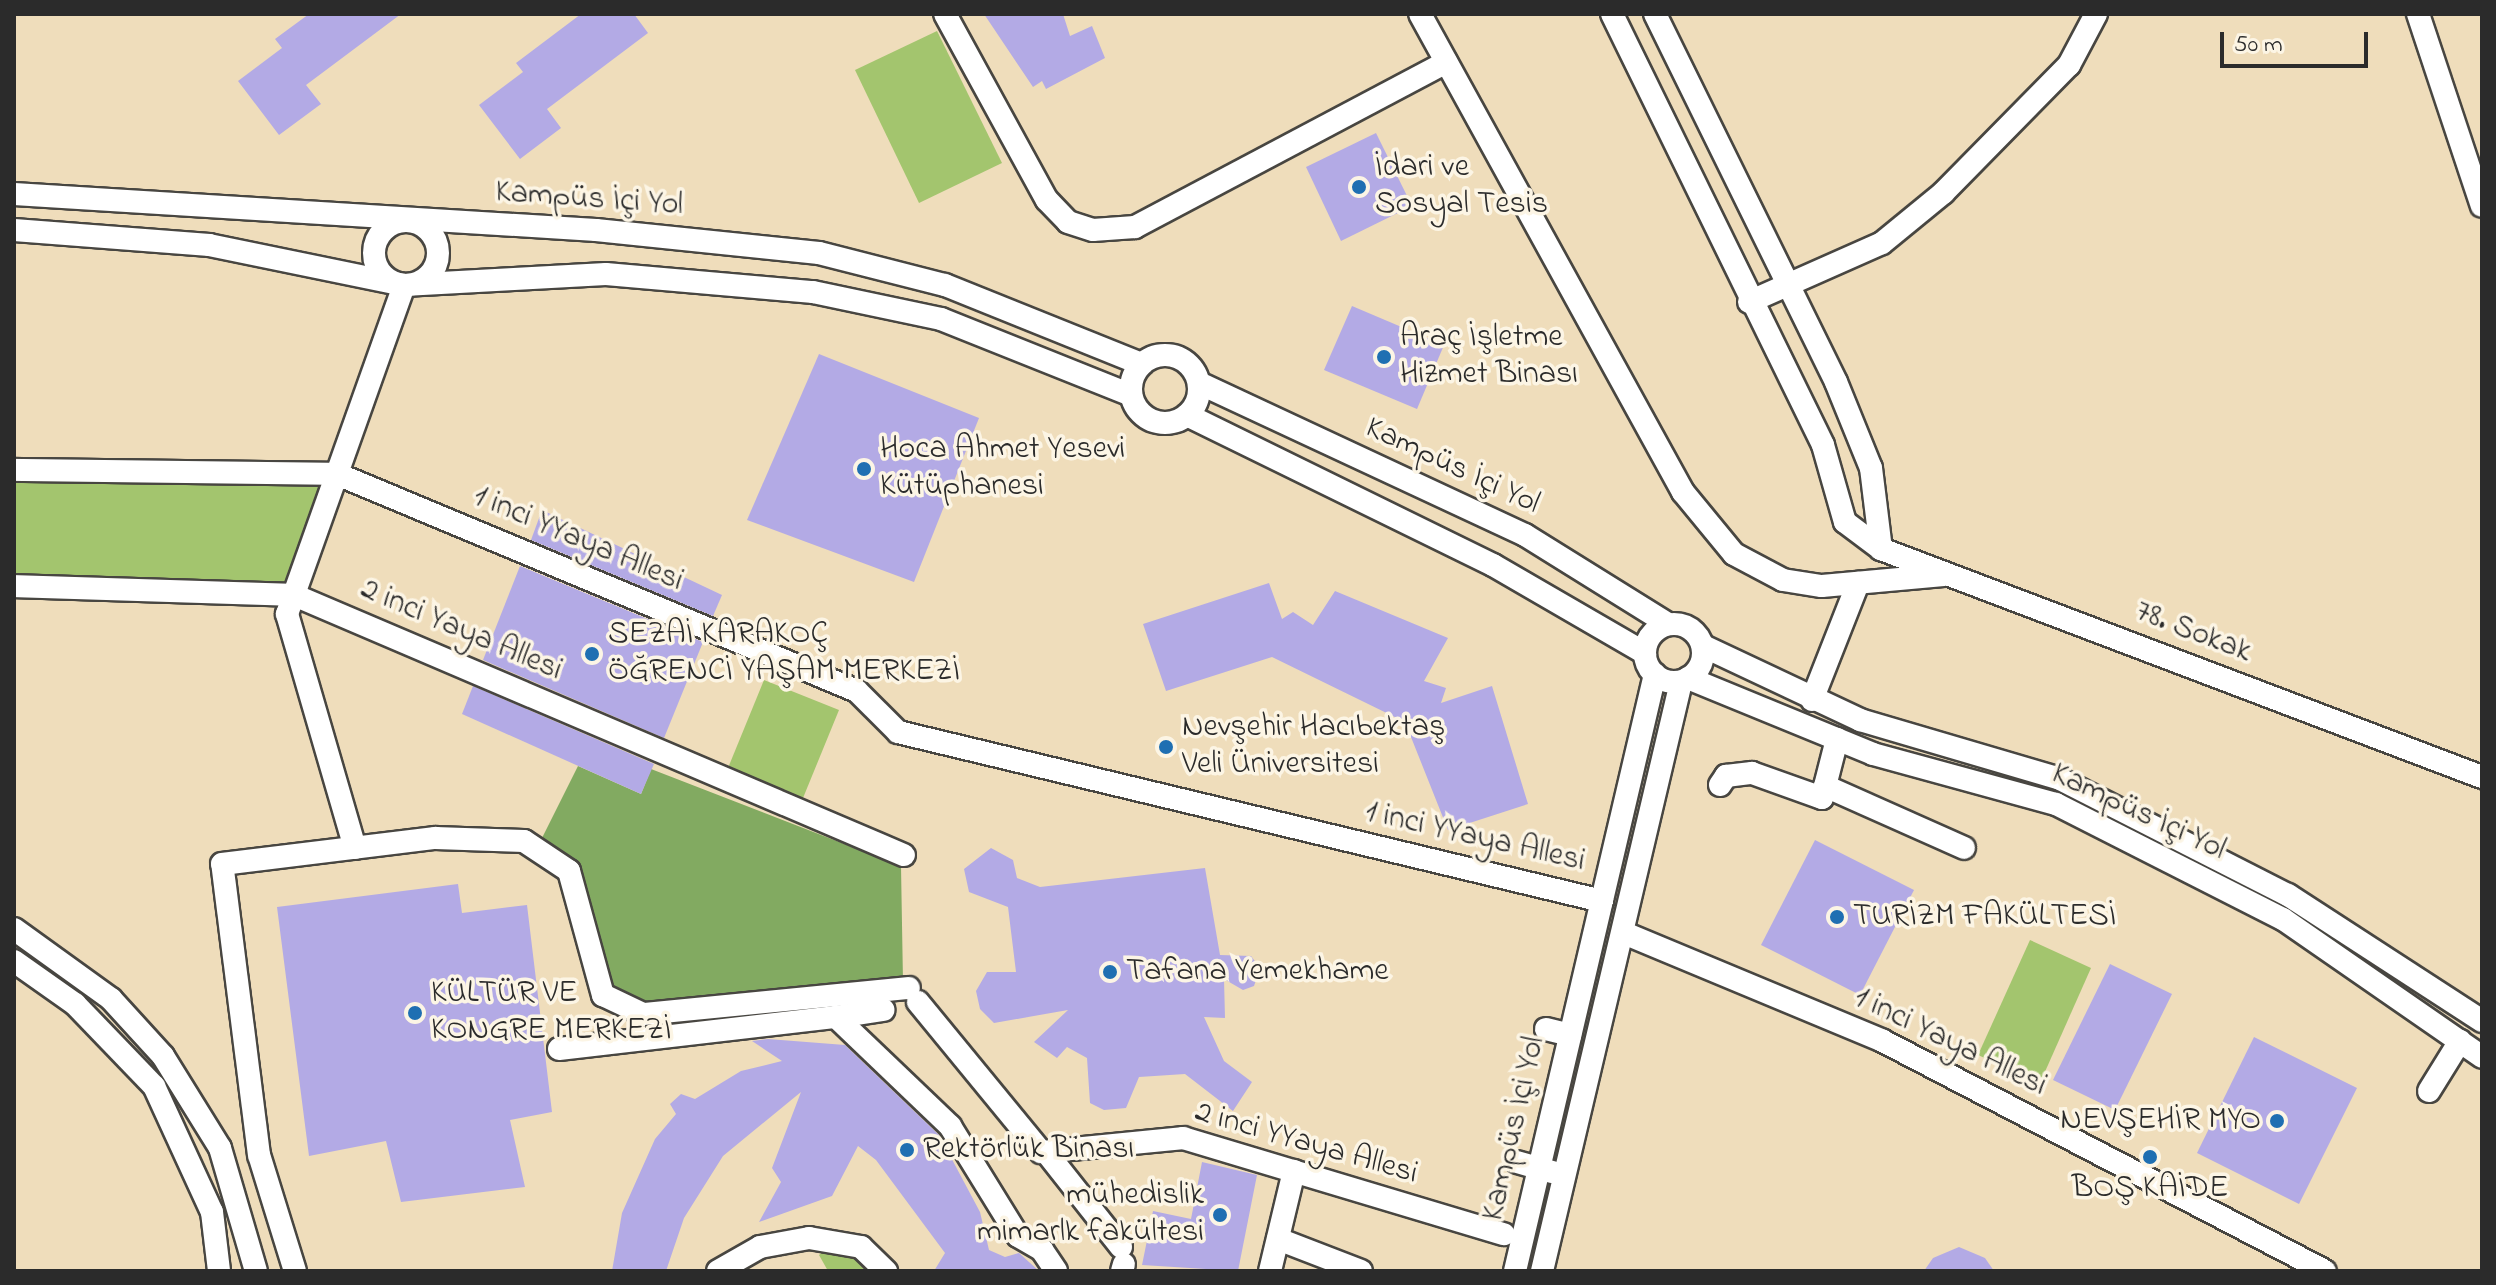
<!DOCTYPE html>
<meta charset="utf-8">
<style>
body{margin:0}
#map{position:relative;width:2496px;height:1285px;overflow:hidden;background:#efddbb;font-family:"Indie Flower",sans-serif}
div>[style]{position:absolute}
.green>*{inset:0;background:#a3c56e}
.forest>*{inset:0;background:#82aa61}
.building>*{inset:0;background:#b3aae5}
.roads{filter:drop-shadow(2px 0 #484641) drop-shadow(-2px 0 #484641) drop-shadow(0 2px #484641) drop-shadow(0 -2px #484641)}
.minor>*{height:22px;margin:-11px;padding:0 11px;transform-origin:11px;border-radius:11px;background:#fff}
.minor>.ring{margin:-11px;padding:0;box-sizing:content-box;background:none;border:22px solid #fff;border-radius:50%}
.dots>*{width:22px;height:22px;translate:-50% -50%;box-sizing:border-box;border:4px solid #fcf5e5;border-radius:50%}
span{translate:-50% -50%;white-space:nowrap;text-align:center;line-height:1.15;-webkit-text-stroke:7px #fcf5e5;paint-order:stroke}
.poi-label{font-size:32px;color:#2b2b2b}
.left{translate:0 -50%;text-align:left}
.right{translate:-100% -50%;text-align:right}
.street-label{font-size:32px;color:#2b2b2b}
.frame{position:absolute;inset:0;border:16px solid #2b2b2b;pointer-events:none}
.scale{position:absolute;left:2220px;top:32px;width:148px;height:36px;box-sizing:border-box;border:4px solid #2b2b2b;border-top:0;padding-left:10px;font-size:24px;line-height:28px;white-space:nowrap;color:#2b2b2b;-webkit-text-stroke:6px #fcf5e5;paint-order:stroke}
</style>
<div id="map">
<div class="green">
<i style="clip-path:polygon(937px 31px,1002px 163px,919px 203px,855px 70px)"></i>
<i style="clip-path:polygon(14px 470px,337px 474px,294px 595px,14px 586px)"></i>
<i style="clip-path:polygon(764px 680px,839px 710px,803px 798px,728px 768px)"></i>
<i style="clip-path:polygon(2030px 940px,2091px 968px,2040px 1083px,1978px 1055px)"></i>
<i style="clip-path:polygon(830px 1246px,845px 1248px,881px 1271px,828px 1271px,819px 1255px)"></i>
</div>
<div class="forest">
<i style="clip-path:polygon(578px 766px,641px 794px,651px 769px,901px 866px,903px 982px,648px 1009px,618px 993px,604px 975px,578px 869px,542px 838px)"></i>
</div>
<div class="building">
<i style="clip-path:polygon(309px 14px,401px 14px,306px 85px,321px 104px,279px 135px,238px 81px,282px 48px,275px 39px)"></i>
<i style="clip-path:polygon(581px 14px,634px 14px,648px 33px,547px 109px,561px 128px,520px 159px,479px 105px,523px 72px,516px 63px)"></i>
<i style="clip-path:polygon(984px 14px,1063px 14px,1070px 36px,1092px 26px,1105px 58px,1046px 89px,1042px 81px,1033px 87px)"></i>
<i style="clip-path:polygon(1376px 133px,1412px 206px,1341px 241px,1306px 167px)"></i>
<i style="clip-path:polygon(1352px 306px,1444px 345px,1417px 409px,1324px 370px)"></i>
<i style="clip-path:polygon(819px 354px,979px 418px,914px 582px,747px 520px)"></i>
<i style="clip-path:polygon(542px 510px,722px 595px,713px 616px,531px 540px)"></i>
<i style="clip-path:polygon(520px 566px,703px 642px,664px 738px,483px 660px)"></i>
<i style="clip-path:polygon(1269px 583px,1282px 619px,1293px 612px,1313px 625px,1335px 591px,1448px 638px,1424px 681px,1446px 688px,1441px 703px,1492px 686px,1528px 804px,1448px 830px,1405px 722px,1272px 657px,1166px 691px,1143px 624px)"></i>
<i style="clip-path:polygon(473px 686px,654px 764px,641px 794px,462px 714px)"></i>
<i style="clip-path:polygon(1815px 840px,1914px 890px,1860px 995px,1761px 945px)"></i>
<i style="clip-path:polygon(991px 848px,1013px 860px,1017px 878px,1040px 887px,1205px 868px,1220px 955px,1251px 956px,1260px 968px,1254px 986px,1243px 990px,1224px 979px,1225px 1018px,1204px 1017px,1224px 1061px,1252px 1082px,1233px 1111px,1185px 1074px,1139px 1077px,1126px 1108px,1104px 1110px,1090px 1103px,1087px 1058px,1067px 1047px,1057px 1058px,1034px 1042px,1068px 1010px,994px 1023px,980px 1009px,976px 991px,987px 972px,1016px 972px,1008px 907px,969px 892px,964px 869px)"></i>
<i style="clip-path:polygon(458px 884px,462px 913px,527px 905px,552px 1112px,510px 1120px,525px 1187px,401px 1202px,386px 1141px,309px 1156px,277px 907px)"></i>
<i style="clip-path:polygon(2110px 964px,2172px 994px,2115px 1110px,2053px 1080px)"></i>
<i style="clip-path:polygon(2254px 1037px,2357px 1088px,2299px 1204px,2197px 1153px)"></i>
<i style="clip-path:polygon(768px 1039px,845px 1045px,939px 1135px,980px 1212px,989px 1250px,1005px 1257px,1019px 1253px,1039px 1271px,934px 1271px,945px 1253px,876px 1160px,858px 1146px,832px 1196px,759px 1222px,781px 1182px,772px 1168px,801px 1092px,723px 1156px,684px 1218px,666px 1271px,612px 1271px,622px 1213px,655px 1139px,676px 1114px,670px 1104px,681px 1094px,695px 1099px,741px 1071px,782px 1061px,752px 1041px)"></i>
<i style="clip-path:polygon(1202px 1162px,1257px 1175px,1238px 1271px,1142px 1265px,1153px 1211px,1191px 1219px)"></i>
<i style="clip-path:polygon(1959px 1247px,1985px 1258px,1994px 1271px,1924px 1271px,1933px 1258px)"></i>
</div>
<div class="roads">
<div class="minor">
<i style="left:945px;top:14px;width:212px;rotate:61.3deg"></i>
<i style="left:1047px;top:200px;width:30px;rotate:46deg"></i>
<i style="left:1068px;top:222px;width:26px;rotate:18deg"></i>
<i style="left:1093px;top:230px;width:42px;rotate:-4.1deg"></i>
<i style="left:1135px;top:227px;width:352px;rotate:-27.9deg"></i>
<i style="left:1420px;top:14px;width:546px;rotate:61.18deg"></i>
<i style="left:1683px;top:492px;width:80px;rotate:50.6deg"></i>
<i style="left:1734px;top:554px;width:55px;rotate:28deg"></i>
<i style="left:1783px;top:580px;width:39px;rotate:9deg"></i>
<i style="left:1822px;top:586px;width:122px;rotate:-5.2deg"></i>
<i style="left:1612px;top:14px;width:480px;rotate:63.9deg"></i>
<i style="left:1823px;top:445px;width:80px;rotate:74.1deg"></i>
<i style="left:1845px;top:522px;width:45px;rotate:36.9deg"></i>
<i style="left:1881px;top:549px;width:643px;rotate:20.78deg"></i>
<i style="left:1655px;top:14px;width:410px;rotate:63.8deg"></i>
<i style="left:1836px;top:382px;width:93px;rotate:67.9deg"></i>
<i style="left:1871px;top:468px;width:82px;rotate:83deg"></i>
<i style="left:2418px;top:14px;width:202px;rotate:71.6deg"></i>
<i style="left:14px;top:194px;width:583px;rotate:3.54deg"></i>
<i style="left:596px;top:230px;width:224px;rotate:5.9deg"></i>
<i style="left:819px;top:253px;width:130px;rotate:14.3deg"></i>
<i style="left:945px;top:285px;width:212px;rotate:21.9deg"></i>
<i class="ring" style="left:374px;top:221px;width:42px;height:42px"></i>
<i style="left:14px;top:230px;width:196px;rotate:4.4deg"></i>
<i style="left:209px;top:245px;width:199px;rotate:11.6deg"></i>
<i style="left:404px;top:285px;width:202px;rotate:-3.1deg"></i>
<i style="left:606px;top:274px;width:208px;rotate:5deg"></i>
<i style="left:813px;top:292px;width:131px;rotate:11.9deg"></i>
<i style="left:941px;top:319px;width:205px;rotate:21.8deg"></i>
<i style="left:1749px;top:302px;width:145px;rotate:-23.9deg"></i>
<i style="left:1882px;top:243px;width:79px;rotate:-39.3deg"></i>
<i style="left:1943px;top:193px;width:180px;rotate:-45.5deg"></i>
<i style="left:2069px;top:65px;width:58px;rotate:-62.1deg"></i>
<i class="ring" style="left:1131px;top:355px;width:46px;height:46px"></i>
<i style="left:1199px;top:383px;width:360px;rotate:25deg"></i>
<i style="left:1525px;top:535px;width:168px;rotate:31.9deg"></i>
<i style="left:1187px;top:415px;width:341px;rotate:26.1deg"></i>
<i style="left:1493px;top:565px;width:176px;rotate:30.1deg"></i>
<i style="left:14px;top:470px;width:323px;rotate:0.7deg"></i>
<i style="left:337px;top:474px;width:563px;rotate:22.65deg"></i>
<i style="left:857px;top:691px;width:58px;rotate:45deg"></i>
<i style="left:898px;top:732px;width:724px;rotate:13.5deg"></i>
<i style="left:14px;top:586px;width:280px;rotate:1.8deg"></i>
<i style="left:294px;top:595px;width:663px;rotate:23.09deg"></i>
<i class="ring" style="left:1645px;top:624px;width:36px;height:36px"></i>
<i style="left:1703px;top:646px;width:174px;rotate:25.2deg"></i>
<i style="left:1860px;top:720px;width:209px;rotate:16.4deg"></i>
<i style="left:2060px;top:779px;width:256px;rotate:27deg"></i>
<i style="left:2288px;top:895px;width:231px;rotate:33deg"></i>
<i style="left:1688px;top:678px;width:200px;rotate:22.3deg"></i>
<i style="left:1873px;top:754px;width:190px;rotate:15.3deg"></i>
<i style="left:2056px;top:804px;width:254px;rotate:26.9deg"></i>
<i style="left:2283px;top:919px;width:242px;rotate:34.7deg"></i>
<i style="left:1812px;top:700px;width:126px;rotate:-68.5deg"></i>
<i style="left:1720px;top:785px;width:11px;rotate:-56deg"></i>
<i style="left:1726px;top:776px;width:26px;rotate:-7deg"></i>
<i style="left:1752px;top:773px;width:74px;rotate:19.7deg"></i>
<i style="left:1822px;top:798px;width:61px;rotate:-75.7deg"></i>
<i style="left:1825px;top:786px;width:152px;rotate:24deg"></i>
<i style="left:355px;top:848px;width:244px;rotate:-106.2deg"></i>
<i style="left:287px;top:614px;width:349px;rotate:-70.4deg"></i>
<i style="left:14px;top:929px;width:120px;rotate:35.8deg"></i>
<i style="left:111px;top:999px;width:77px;rotate:47.6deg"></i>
<i style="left:163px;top:1056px;width:108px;rotate:58.2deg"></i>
<i style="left:220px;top:1148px;width:128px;rotate:73.7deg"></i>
<i style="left:1624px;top:933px;width:281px;rotate:22.6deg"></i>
<i style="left:1883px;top:1041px;width:498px;rotate:27.5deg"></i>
<i style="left:14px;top:961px;width:75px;rotate:35.2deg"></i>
<i style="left:75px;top:1004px;width:114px;rotate:46.1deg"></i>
<i style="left:154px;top:1086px;width:139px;rotate:65.3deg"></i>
<i style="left:212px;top:1212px;width:59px;rotate:83.2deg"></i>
<i style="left:918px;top:1002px;width:194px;rotate:50.6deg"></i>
<i style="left:1041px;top:1152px;width:143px;rotate:-5.6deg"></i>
<i style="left:1183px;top:1138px;width:335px;rotate:16.7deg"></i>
<i style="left:836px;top:1017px;width:48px;rotate:-8.5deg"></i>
<i style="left:1546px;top:1029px;width:25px;rotate:14deg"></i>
<i style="left:559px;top:1049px;width:279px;rotate:-6.6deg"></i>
<i style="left:836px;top:1017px;width:158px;rotate:43.7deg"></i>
<i style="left:950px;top:1126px;width:129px;rotate:58.3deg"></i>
<i style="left:1018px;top:1236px;width:28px;rotate:30deg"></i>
<i style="left:1042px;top:1250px;width:25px;rotate:56deg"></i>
<i style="left:2429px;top:1091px;width:59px;rotate:-58.2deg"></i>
<i style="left:1046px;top:1152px;width:121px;rotate:51.7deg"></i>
<i style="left:1517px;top:1162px;width:37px;rotate:16deg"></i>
<i style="left:1278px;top:1239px;width:89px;rotate:21.1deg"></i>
<i style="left:295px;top:1271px;width:121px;rotate:-107.2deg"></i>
<i style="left:259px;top:1155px;width:293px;rotate:-97.2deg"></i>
<i style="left:222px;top:864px;width:215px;rotate:-7deg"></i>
<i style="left:435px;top:838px;width:89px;rotate:1.9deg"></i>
<i style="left:524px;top:841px;width:54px;rotate:33.7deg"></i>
<i style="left:569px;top:871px;width:129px;rotate:74.7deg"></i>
<i style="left:603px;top:995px;width:44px;rotate:25.4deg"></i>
<i style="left:643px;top:1014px;width:267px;rotate:-5.6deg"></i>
<i style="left:718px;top:1271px;width:48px;rotate:-29.7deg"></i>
<i style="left:760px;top:1247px;width:50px;rotate:-10.4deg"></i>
<i style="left:809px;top:1238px;width:53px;rotate:9.8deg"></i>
<i style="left:861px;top:1247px;width:35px;rotate:44deg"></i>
<i style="left:1122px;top:1271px;width:7px;rotate:-74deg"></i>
<i style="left:1270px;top:1271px;width:103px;rotate:-76.5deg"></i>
<i style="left:1515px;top:1271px;width:613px;rotate:-76.8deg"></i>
<i style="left:1542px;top:1271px;width:605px;rotate:-76.72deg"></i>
</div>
</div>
<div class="dots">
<i style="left:1359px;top:187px;background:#1f6fb2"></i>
<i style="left:1384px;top:357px;background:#1f6fb2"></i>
<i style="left:864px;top:469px;background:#1f6fb2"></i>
<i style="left:592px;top:654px;background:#1f6fb2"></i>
<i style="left:1166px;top:747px;background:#1f6fb2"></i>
<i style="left:1837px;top:917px;background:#1f6fb2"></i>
<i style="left:1110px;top:972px;background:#1f6fb2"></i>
<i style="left:415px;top:1013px;background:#1f6fb2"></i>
<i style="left:2277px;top:1121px;background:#1f6fb2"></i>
<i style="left:907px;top:1150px;background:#1f6fb2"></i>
<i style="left:2150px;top:1157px;background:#1f6fb2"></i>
<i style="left:1220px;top:1215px;background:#1f6fb2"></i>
</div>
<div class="poi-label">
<span class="left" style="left:1375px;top:187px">İdari ve<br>Sosyal Tesis</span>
<span class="left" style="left:1400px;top:357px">Araç İşletme<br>Hizmet Binası</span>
<span class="left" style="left:880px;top:469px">Hoca Ahmet Yesevi<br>Kütüphanesi</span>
<span class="left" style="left:608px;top:654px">SEZAİ KARAKOÇ<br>ÖĞRENCİ YAŞAM MERKEZİ</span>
<span class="left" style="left:1182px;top:747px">Nevşehir Hacıbektaş<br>Veli Üniversitesi</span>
<span class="left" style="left:1853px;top:917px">TURİZM FAKÜLTESİ</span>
<span class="left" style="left:1126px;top:972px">Tafana Yemekhame</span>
<span class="left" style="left:431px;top:1013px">KÜLTÜR VE<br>KONGRE MERKEZİ</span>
<span class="right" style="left:2261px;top:1121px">NEVŞEHİR MYO</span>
<span class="left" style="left:923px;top:1150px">Rektörlük Binası</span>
<span style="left:2150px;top:1189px">BOŞ KAİDE</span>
<span class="right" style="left:1204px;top:1215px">mühedislik<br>mimarlk fakültesi</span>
</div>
<div class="street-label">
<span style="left:589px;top:200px;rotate:4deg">Kampüs İçi Yol</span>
<span style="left:1452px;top:467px;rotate:25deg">Kampüs İçi Yol</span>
<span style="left:578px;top:540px;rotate:23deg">1 inci YYaya Allesi</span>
<span style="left:461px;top:631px;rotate:23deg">2 inci Yaya Allesi</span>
<span style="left:2193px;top:633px;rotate:21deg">78. Sokak</span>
<span style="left:2138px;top:813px;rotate:25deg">Kampüs İçi Yol</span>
<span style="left:1475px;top:838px;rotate:13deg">1 inci YYaya Allesi</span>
<span style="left:1950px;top:1043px;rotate:26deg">1 inci Yaya Allesi</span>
<span style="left:1515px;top:1129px;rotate:-77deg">Kampüs İçi Yol</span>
<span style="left:1306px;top:1144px;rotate:16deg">2 inci YYaya Allesi</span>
</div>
<div class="frame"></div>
<div class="scale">50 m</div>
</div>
